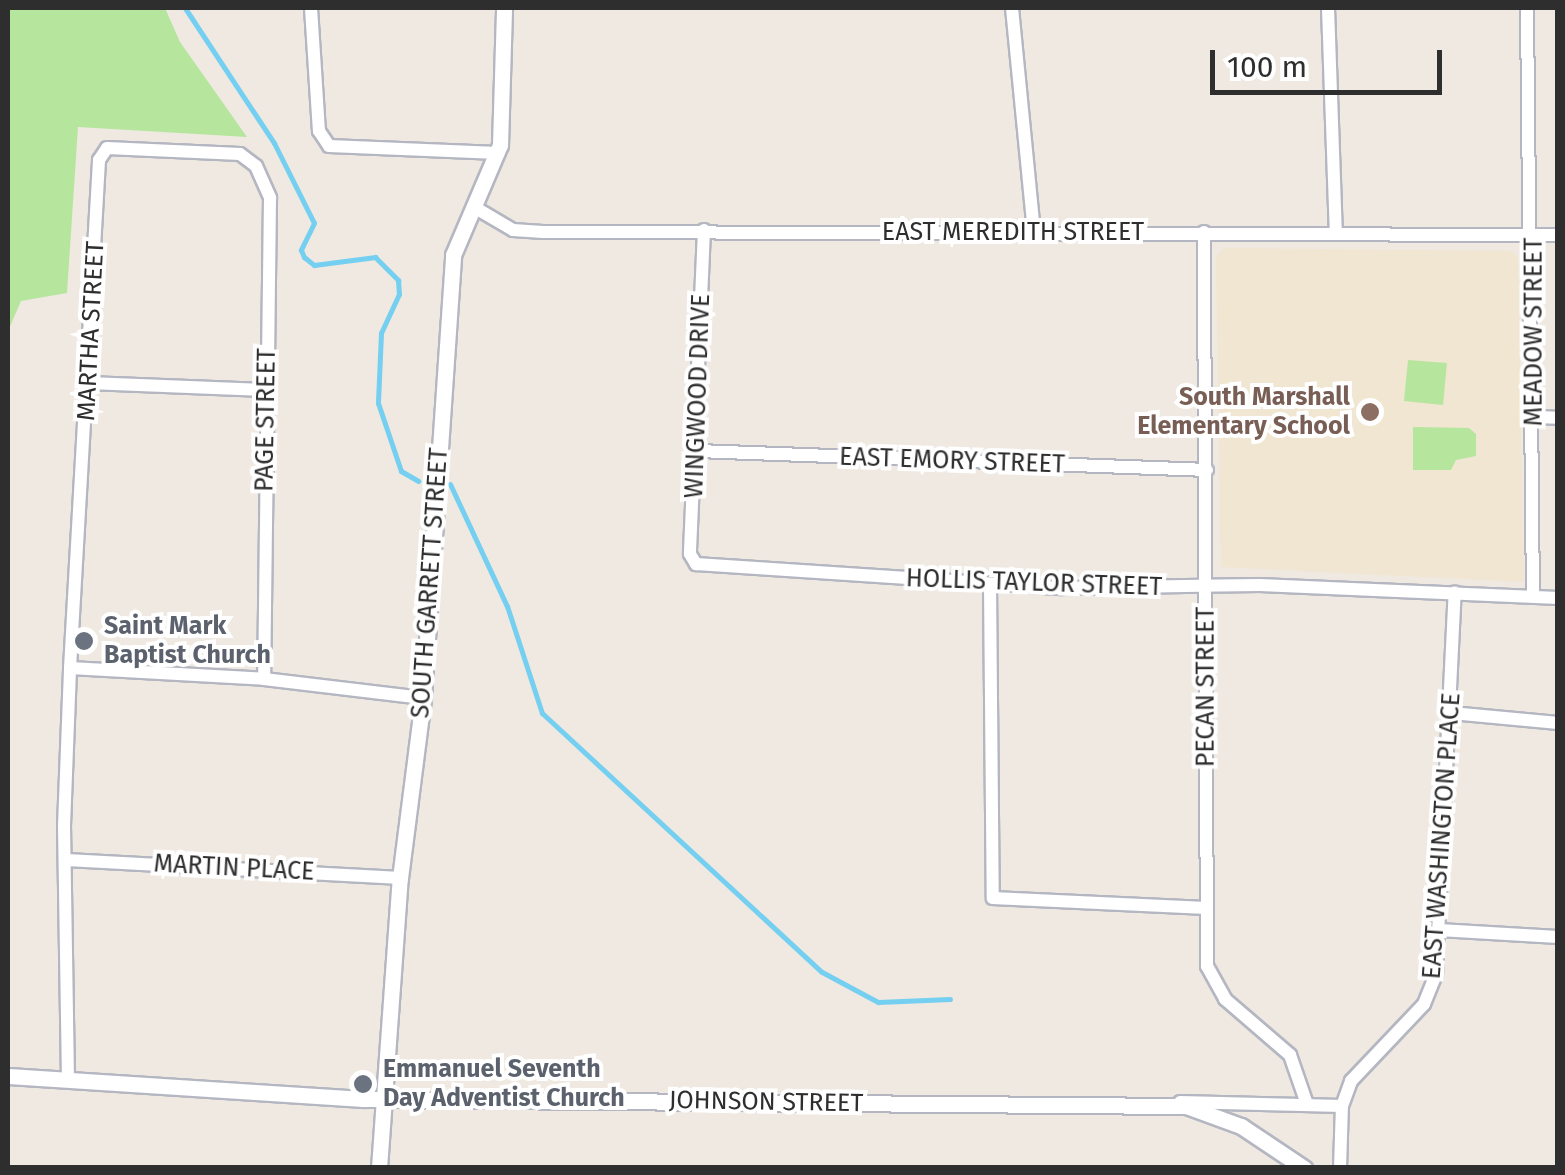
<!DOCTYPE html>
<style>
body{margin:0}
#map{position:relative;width:1565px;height:1175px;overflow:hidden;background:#efe9e1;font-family:"Fira Sans",sans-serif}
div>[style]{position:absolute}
.education>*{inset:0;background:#f0e6d1}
.green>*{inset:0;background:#b6e59e}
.stream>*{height:5px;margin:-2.5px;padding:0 2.5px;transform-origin:2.5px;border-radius:2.5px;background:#75cff0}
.roads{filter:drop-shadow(2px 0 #b4b7c1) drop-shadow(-2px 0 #b4b7c1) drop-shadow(0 2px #b4b7c1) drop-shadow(0 -2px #b4b7c1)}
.minor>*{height:12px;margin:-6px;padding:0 6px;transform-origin:6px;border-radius:6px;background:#fff}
.tertiary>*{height:15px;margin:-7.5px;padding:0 7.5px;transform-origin:7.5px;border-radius:7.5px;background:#fff}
.dots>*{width:28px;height:28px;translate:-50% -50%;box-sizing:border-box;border:5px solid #fff;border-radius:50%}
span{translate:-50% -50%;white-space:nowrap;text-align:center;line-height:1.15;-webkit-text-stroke:8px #fff;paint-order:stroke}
.street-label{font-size:25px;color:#2e2e2e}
.education-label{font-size:25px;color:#785e54;font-weight:700}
.right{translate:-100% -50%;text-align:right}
.worship-label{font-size:25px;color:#5b616d;font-weight:700}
.left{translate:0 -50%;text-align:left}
.frame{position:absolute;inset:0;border:10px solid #2e2e2e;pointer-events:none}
.scale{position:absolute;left:1210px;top:50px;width:232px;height:45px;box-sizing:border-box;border:5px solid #2e2e2e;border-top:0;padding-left:12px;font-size:30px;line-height:35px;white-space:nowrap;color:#2e2e2e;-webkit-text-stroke:8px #fff;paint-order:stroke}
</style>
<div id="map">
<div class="education">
<i style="clip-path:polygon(1225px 248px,1511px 251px,1518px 257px,1524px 582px,1221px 567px,1216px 256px)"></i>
</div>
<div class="green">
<i style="clip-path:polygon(8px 8px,165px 8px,180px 42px,247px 137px,78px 127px,67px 293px,21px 301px,8px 331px)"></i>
<i style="clip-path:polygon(1408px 360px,1447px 363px,1443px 405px,1404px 401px)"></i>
<i style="clip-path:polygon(1413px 427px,1469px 428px,1476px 434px,1476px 456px,1456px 460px,1451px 470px,1413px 470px)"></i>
</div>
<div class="stream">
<i style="left:185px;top:8px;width:162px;rotate:56.6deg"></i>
<i style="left:274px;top:143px;width:89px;rotate:63.4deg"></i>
<i style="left:314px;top:223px;width:30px;rotate:116deg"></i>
<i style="left:301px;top:250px;width:8px;rotate:67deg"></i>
<i style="left:304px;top:257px;width:13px;rotate:39deg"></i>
<i style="left:314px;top:265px;width:62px;rotate:-7.5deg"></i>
<i style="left:375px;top:257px;width:33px;rotate:45deg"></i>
<i style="left:398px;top:280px;width:14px;rotate:86deg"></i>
<i style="left:399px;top:294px;width:43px;rotate:114.8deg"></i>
<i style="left:381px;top:333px;width:70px;rotate:92.5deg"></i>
<i style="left:378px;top:403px;width:72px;rotate:71.3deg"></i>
<i style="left:401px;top:471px;width:20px;rotate:30deg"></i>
<i style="left:450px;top:484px;width:135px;rotate:65deg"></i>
<i style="left:507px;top:606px;width:113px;rotate:71.9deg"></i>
<i style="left:542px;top:713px;width:381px;rotate:42.8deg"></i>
<i style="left:822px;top:972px;width:64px;rotate:28.2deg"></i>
<i style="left:878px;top:1002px;width:72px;rotate:-2.4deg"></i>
</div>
<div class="roads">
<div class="minor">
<i style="left:311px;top:8px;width:123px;rotate:86.3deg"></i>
<i style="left:319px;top:131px;width:18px;rotate:56deg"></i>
<i style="left:329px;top:146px;width:169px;rotate:2.4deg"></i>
<i style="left:1012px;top:8px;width:225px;rotate:84.4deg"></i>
<i style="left:1328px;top:8px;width:226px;rotate:88deg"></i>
<i style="left:1527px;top:8px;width:588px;rotate:89.42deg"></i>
<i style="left:474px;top:207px;width:45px;rotate:30.5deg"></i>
<i style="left:513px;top:230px;width:30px;rotate:4deg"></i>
<i style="left:543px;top:232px;width:1015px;rotate:0.17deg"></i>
<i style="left:704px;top:230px;width:324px;rotate:92.5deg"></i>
<i style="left:690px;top:554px;width:12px;rotate:59deg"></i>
<i style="left:696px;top:564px;width:367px;rotate:3.8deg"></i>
<i style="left:1062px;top:588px;width:198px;rotate:-0.9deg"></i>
<i style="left:1260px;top:585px;width:298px;rotate:2.5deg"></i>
<i style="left:1204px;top:232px;width:734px;rotate:89.77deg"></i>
<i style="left:1207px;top:966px;width:38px;rotate:61deg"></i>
<i style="left:1225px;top:999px;width:86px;rotate:40.7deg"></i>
<i style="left:1290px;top:1055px;width:52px;rotate:70.9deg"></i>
<i style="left:88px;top:383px;width:177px;rotate:2.3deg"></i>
<i style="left:1535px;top:417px;width:23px;rotate:2deg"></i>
<i style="left:697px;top:451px;width:510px;rotate:2.13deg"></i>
<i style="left:990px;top:584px;width:314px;rotate:89.5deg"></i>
<i style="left:993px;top:898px;width:213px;rotate:2.7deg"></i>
<i style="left:70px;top:668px;width:194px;rotate:3.2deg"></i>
<i style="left:264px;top:679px;width:160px;rotate:6.8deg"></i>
<i style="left:1452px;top:713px;width:106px;rotate:5.4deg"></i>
<i style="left:68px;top:860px;width:332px;rotate:3.1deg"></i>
<i style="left:1439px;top:930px;width:119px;rotate:3.4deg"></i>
<i style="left:68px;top:1080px;width:254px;rotate:-90.9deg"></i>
<i style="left:64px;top:826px;width:158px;rotate:-87.8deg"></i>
<i style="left:70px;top:668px;width:509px;rotate:-86.73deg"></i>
<i style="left:99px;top:160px;width:14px;rotate:-56deg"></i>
<i style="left:107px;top:148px;width:133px;rotate:2.6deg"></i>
<i style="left:240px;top:154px;width:20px;rotate:37deg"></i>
<i style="left:256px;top:166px;width:35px;rotate:66deg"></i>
<i style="left:270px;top:198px;width:481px;rotate:90.7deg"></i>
<i style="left:1180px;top:1102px;width:162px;rotate:1.4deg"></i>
<i style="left:1340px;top:1168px;width:62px;rotate:-88.2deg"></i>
<i style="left:1342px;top:1106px;width:27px;rotate:-70deg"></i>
<i style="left:1351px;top:1081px;width:106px;rotate:-46.5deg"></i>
<i style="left:1424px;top:1004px;width:31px;rotate:-68deg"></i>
<i style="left:1436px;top:975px;width:383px;rotate:-87.2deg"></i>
</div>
<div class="tertiary">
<i style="left:8px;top:1076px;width:356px;rotate:3.7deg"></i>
<i style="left:363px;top:1099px;width:823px;rotate:0.49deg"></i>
<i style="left:1186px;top:1106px;width:59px;rotate:20deg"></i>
<i style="left:1241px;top:1126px;width:76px;rotate:33.7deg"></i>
<i style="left:379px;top:1168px;width:291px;rotate:-85.9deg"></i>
<i style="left:400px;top:878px;width:181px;rotate:-82.7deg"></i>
<i style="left:423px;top:698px;width:444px;rotate:-86.1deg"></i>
<i style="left:453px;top:255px;width:120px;rotate:-66.9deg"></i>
<i style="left:500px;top:145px;width:137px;rotate:-88.3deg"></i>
</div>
</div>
<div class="dots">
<i style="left:1370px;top:412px;background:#8d6e63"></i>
<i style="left:84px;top:641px;background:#6b7280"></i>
<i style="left:363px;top:1084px;background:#6b7280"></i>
</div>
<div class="street-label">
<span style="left:1013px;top:232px">EAST MEREDITH STREET</span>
<span style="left:91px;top:331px;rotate:-87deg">MARTHA STREET</span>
<span style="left:1534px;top:332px;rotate:-90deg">MEADOW STREET</span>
<span style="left:698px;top:396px;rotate:-88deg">WINGWOOD DRIVE</span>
<span style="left:266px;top:420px;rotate:-89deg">PAGE STREET</span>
<span style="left:952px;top:461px;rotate:2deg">EAST EMORY STREET</span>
<span style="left:430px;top:583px;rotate:-86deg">SOUTH GARRETT STREET</span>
<span style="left:1034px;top:583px;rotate:2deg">HOLLIS TAYLOR STREET</span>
<span style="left:1206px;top:687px;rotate:-90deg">PECAN STREET</span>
<span style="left:1442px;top:836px;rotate:-86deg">EAST WASHINGTON PLACE</span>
<span style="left:234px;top:868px;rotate:3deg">MARTIN PLACE</span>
<span style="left:766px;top:1102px;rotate:1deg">JOHNSON STREET</span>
</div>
<div class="education-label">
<span class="right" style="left:1350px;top:412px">South Marshall<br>Elementary School</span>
</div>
<div class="worship-label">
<span class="left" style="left:104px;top:641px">Saint Mark<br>Baptist Church</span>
<span class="left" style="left:383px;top:1084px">Emmanuel Seventh<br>Day Adventist Church</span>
</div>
<div class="frame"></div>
<div class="scale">100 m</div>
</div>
